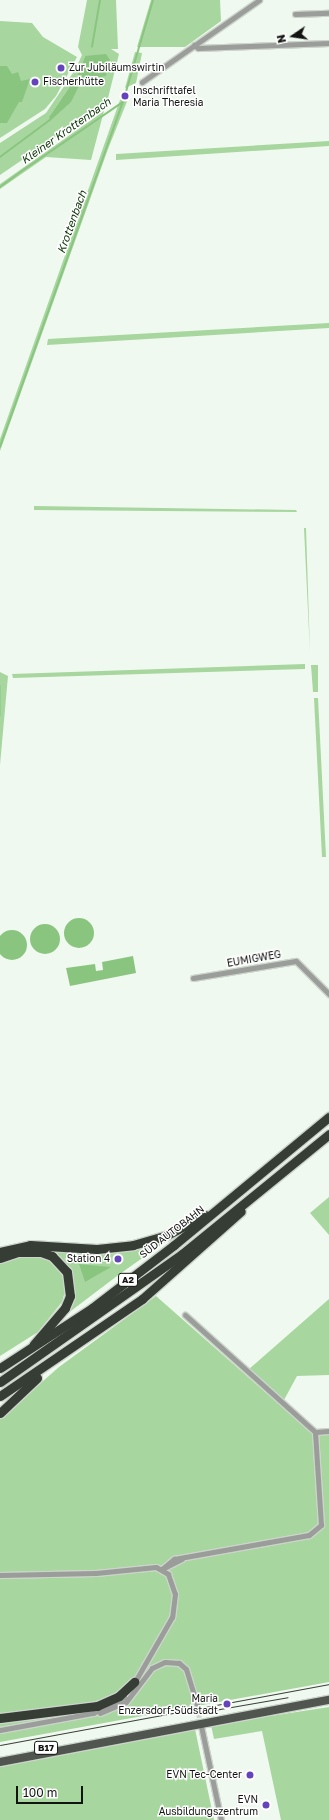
<!DOCTYPE html>
<meta charset="utf-8">
<style>
body{margin:0}
#map{position:relative;width:329px;height:1820px;overflow:hidden;background:#f0f9ef;font-family:"Golos Text",sans-serif}
div>[style]{position:absolute}
.green>*{inset:0;background:#a7d69f}
.water>*{inset:0;background:#8ac580}
.round{border-radius:50%}
.stream>*{height:1.5px;margin:-0.75px;padding:0 0.75px;transform-origin:0.75px;border-radius:0.75px;background:#8ac580}
.street-tunnel>*{height:5px;margin-top:-2.5px;transform-origin:0;background:repeating-linear-gradient(90deg,#cfd7ce 0 5px,transparent 0 7.5px)}
.roads{filter:drop-shadow(1px 0 #ccd4cb) drop-shadow(-1px 0 #ccd4cb) drop-shadow(0 1px #ccd4cb) drop-shadow(0 -1px #ccd4cb)}
.street>*{height:5px;margin:-2.5px;padding:0 2.5px;transform-origin:2.5px;border-radius:2.5px;background:#9a9d99}
.primary>*{height:8px;margin:-4px;padding:0 4px;transform-origin:4px;border-radius:4px;background:#50564f}
.highway>*{height:9px;margin:-4.5px;padding:0 4.5px;transform-origin:4.5px;border-radius:4.5px;background:#363d35}
.tram>*{height:1px;margin:-0.5px;padding:0 0.5px;transform-origin:0.5px;border-radius:0.5px;background:#3c403b}
.dots>*{width:11px;height:11px;translate:-50% -50%;box-sizing:border-box;border:2px solid #fff;border-radius:50%}
span{translate:-50% -50%;white-space:nowrap;text-align:center;line-height:1.15;-webkit-text-stroke:3px #fff;paint-order:stroke}
.shield-label span{padding:1px 3px;background:#fff;border:1px solid;border-radius:3px;-webkit-text-stroke-width:0}
.shield-label{font-size:9px;color:#111410;font-weight:700}
.poi-label{font-size:10px;color:#111410}
.left{translate:0 -50%;text-align:left}
.right{translate:-100% -50%;text-align:right}
.street-label{font-size:10px;color:#111410}
.water-label{font-size:11px;color:#0b3405;font-style:italic}
.north{position:absolute;left:273px;top:16px;width:40px;height:40px;-webkit-text-stroke:3px #fff;paint-order:stroke;rotate:257deg;font-size:11px;font-weight:700;line-height:16px;text-align:center;color:#111410}
.north::after{content:'';display:block;margin:auto;width:14px;height:18px;background:#111410;clip-path:polygon(50% 0,100% 100%,50% 72%,0 100%)}
.scale{position:absolute;left:16px;top:1786px;width:67px;height:18px;box-sizing:border-box;border:2px solid #111410;border-top:0;padding-left:5px;font-size:12px;line-height:14px;white-space:nowrap;color:#111410;-webkit-text-stroke:3px #fff;paint-order:stroke}
</style>
<div id="map">
<div class="green">
<i style="clip-path:polygon(evenodd,87px 0,116px 0,118px 49px,111px 49px,119px 54px,107px 102px,0 175px,0 143px,46px 113px,75px 70px,82px 55px,78px 47px,87px 0,85px 56px,92px 78px,82px 80px,49px 117px,77px 76px,85px 56px)"></i>
<i style="clip-path:polygon(151px 0,220px 0,221px 21px,185px 47px,137px 47px)"></i>
<i style="clip-path:polygon(0 21px,32px 23px,43px 37px,77px 57px,56px 96px,45px 109px,0 138px)"></i>
<i style="clip-path:polygon(135px 52px,142px 53px,136px 83px,125px 88px)"></i>
<i style="clip-path:polygon(130px 94px,108px 149px,0 451px,0 439px,120px 100px)"></i>
<i style="clip-path:polygon(104px 111px,91px 160px,46px 157px,0 189px,0 184px)"></i>
<i style="clip-path:polygon(329px 141px,329px 146px,116px 160px,116px 154px)"></i>
<i style="clip-path:polygon(329px 323px,329px 328px,47px 345px,48px 339px)"></i>
<i style="clip-path:polygon(34px 506px,296px 510px,297px 512px,34px 510px)"></i>
<i style="clip-path:polygon(304px 528px,306px 528px,310px 653px)"></i>
<i style="clip-path:polygon(305px 664px,305px 669px,13px 678px,12px 674px)"></i>
<i style="clip-path:polygon(311px 665px,318px 665px,318px 692px,313px 692px)"></i>
<i style="clip-path:polygon(0 672px,8px 676px,0 765px)"></i>
<i style="clip-path:polygon(314px 698px,318px 698px,326px 857px,322px 857px)"></i>
<i style="clip-path:polygon(329px 1197px,329px 1235px,310px 1213px)"></i>
<i style="clip-path:polygon(179px 1232px,117px 1276px,59px 1320px,67px 1311px,63px 1263px,31px 1247px,97px 1252px)"></i>
<i style="clip-path:polygon(27px 1255px,51px 1259px,64px 1272px,66px 1288px,62px 1302px,38px 1332px,0 1356px,0 1263px)"></i>
<i style="clip-path:polygon(156px 1296px,314px 1435px,329px 1434px,329px 1682px,0 1742px,0 1419px,59px 1367px)"></i>
<i style="clip-path:polygon(329px 1299px,329px 1375px,297px 1376px,284px 1400px,249px 1369px)"></i>
<i style="clip-path:polygon(329px 1707px,329px 1820px,281px 1820px,262px 1731px,214px 1739px,211px 1725px)"></i>
<i style="clip-path:polygon(195px 1729px,214px 1820px,0 1820px,0 1765px)"></i>
</div>
<div class="water">
<i style="clip-path:polygon(106px 54px,110px 60px,106px 76px,82px 80px,71px 102px,50px 121px,49px 117px,77px 76px,85px 56px)"></i>
<i style="clip-path:polygon(0 66px,7px 66px,12px 74px,18px 72px,21px 81px,30px 79px,22px 102px,19px 102px,7px 123px,0 123px)"></i>
<i class="round" style="left:64px;top:918px;width:30px;height:30px"></i>
<i class="round" style="left:30px;top:924px;width:30px;height:30px"></i>
<i class="round" style="left:-3px;top:930px;width:30px;height:30px"></i>
<i style="clip-path:polygon(133px 956px,136px 973px,70px 986px,66px 968px,95px 964px,96px 971px,103px 970px,102px 962px)"></i>
<i style="clip-path:polygon(79px 1264px,111px 1267px,85px 1282px)"></i>
</div>
<div class="stream">
<i style="left:92px;top:47px;width:48px;rotate:-80.3deg"></i>
<i style="left:0;top:157px;width:62px;rotate:-36.5deg"></i>
<i style="left:19px;top:173px;width:126px;rotate:-34.3deg"></i>
<i style="left:0;top:187px;width:22px;rotate:-36deg"></i>
<i style="left:0;top:447px;width:366px;rotate:-70.4deg"></i>
<i style="left:123px;top:102px;width:106px;rotate:-73.6deg"></i>
<i style="left:0;top:686px;width:29px;rotate:90deg"></i>
</div>
<div class="street-tunnel">
<i style="left:197px;top:1705px;width:20px;rotate:79deg"></i>
</div>
<div class="roads">
<div class="street">
<i style="left:295px;top:14px;width:34px;rotate:-2deg"></i>
<i style="left:194px;top:45px;width:5px;rotate:37deg"></i>
<i style="left:198px;top:48px;width:131px;rotate:-2.2deg"></i>
<i style="left:142px;top:82px;width:143px;rotate:-35deg"></i>
<i style="left:193px;top:978px;width:104px;rotate:-9.4deg"></i>
<i style="left:296px;top:961px;width:47px;rotate:45deg"></i>
<i style="left:315px;top:1432px;width:14px;rotate:-4deg"></i>
<i style="left:162px;top:1569px;width:16px;rotate:-40deg"></i>
<i style="left:174px;top:1559px;width:137px;rotate:-10.1deg"></i>
<i style="left:309px;top:1535px;width:16px;rotate:-40deg"></i>
<i style="left:321px;top:1525px;width:93px;rotate:-93.7deg"></i>
<i style="left:315px;top:1432px;width:175px;rotate:-138deg"></i>
<i style="left:162px;top:1569px;width:22px;rotate:-27deg"></i>
<i style="left:0;top:1575px;width:96px;rotate:-1.2deg"></i>
<i style="left:96px;top:1573px;width:60px;rotate:-5.7deg"></i>
<i style="left:156px;top:1567px;width:14px;rotate:30deg"></i>
<i style="left:168px;top:1574px;width:21px;rotate:71deg"></i>
<i style="left:175px;top:1594px;width:23px;rotate:97deg"></i>
<i style="left:172px;top:1617px;width:76px;rotate:119.9deg"></i>
<i style="left:100px;top:1713px;width:28px;rotate:-23deg"></i>
<i style="left:126px;top:1702px;width:43px;rotate:-52.6deg"></i>
<i style="left:152px;top:1668px;width:14px;rotate:-25deg"></i>
<i style="left:165px;top:1662px;width:14px;rotate:4deg"></i>
<i style="left:179px;top:1663px;width:9px;rotate:41deg"></i>
<i style="left:186px;top:1669px;width:38px;rotate:73deg"></i>
<i style="left:201px;top:1726px;width:96px;rotate:78deg"></i>
<i style="left:0;top:1730px;width:95px;rotate:-10.4deg"></i>
<i style="left:93px;top:1713px;width:35px;rotate:-27deg"></i>
</div>
<div class="primary">
<i style="left:0;top:1762px;width:335px;rotate:-10.7deg"></i>
</div>
<div class="highway">
<i style="left:0;top:1252px;width:31px;rotate:-13deg"></i>
<i style="left:30px;top:1245px;width:67px;rotate:3.4deg"></i>
<i style="left:97px;top:1249px;width:36px;rotate:-6deg"></i>
<i style="left:133px;top:1245px;width:35px;rotate:-16deg"></i>
<i style="left:167px;top:1235px;width:43px;rotate:-27.8deg"></i>
<i style="left:0;top:1258px;width:18px;rotate:-19deg"></i>
<i style="left:17px;top:1252px;width:24px"></i>
<i style="left:41px;top:1252px;width:12px;rotate:20deg"></i>
<i style="left:52px;top:1256px;width:22px;rotate:47deg"></i>
<i style="left:67px;top:1272px;width:24px;rotate:83deg"></i>
<i style="left:70px;top:1296px;width:13px;rotate:113deg"></i>
<i style="left:65px;top:1308px;width:48px;rotate:130.7deg"></i>
<i style="left:0;top:1368px;width:110px;rotate:-33.1deg"></i>
<i style="left:92px;top:1308px;width:103px;rotate:-37.5deg"></i>
<i style="left:174px;top:1245px;width:201px;rotate:-39.6deg"></i>
<i style="left:0;top:1382px;width:223px;rotate:-35.1deg"></i>
<i style="left:182px;top:1254px;width:190px;rotate:-39.2deg"></i>
<i style="left:0;top:1396px;width:172px;rotate:-34.3deg"></i>
<i style="left:142px;top:1299px;width:132px;rotate:-41.6deg"></i>
<i style="left:0;top:1413px;width:51px;rotate:-43.4deg"></i>
<i style="left:0;top:1718px;width:98px;rotate:-7.1deg"></i>
<i style="left:97px;top:1706px;width:24px;rotate:-24deg"></i>
<i style="left:119px;top:1696px;width:21px;rotate:-43deg"></i>
</div>
</div>
<div class="tram">
<i style="left:191px;top:1714px;width:98px;rotate:-9.9deg"></i>
<i style="left:0;top:1745px;width:335px;rotate:-10.5deg"></i>
</div>
<div class="dots">
<i style="left:61px;top:68px;background:#6543bc"></i>
<i style="left:35px;top:82px;background:#6543bc"></i>
<i style="left:125px;top:96px;background:#6543bc"></i>
<i style="left:118px;top:1259px;background:#6543bc"></i>
<i style="left:227px;top:1704px;background:#6543bc"></i>
<i style="left:250px;top:1775px;background:#6543bc"></i>
<i style="left:266px;top:1805px;background:#6543bc"></i>
</div>
<div class="shield-label">
<span style="left:128px;top:1280px">A2</span>
<span style="left:46px;top:1748px">B17</span>
</div>
<div class="poi-label">
<span class="left" style="left:69px;top:68px">Zur Jubiläumswirtin</span>
<span class="left" style="left:43px;top:82px">Fischerhütte</span>
<span class="left" style="left:133px;top:96px">Inschrifttafel<br>Maria Theresia</span>
<span class="right" style="left:110px;top:1259px">Station 4</span>
<span class="right" style="left:218px;top:1704px">Maria<br>Enzersdorf-Südstadt</span>
<span class="right" style="left:242px;top:1775px">EVN Tec-Center</span>
<span class="right" style="left:258px;top:1805px">EVN<br>Ausbildungszentrum</span>
</div>
<div class="street-label">
<span style="left:254px;top:959px;rotate:-10deg">EUMIGWEG</span>
<span style="left:172px;top:1232px;rotate:-38deg">SÜD AUTOBAHN</span>
</div>
<div class="water-label">
<span style="left:66px;top:131px;rotate:-35deg">Kleiner Krottenbach</span>
<span style="left:72px;top:222px;rotate:-70deg">Krottenbach</span>
</div>
<div class="north">N</div>
<div class="scale">100 m</div>
</div>
